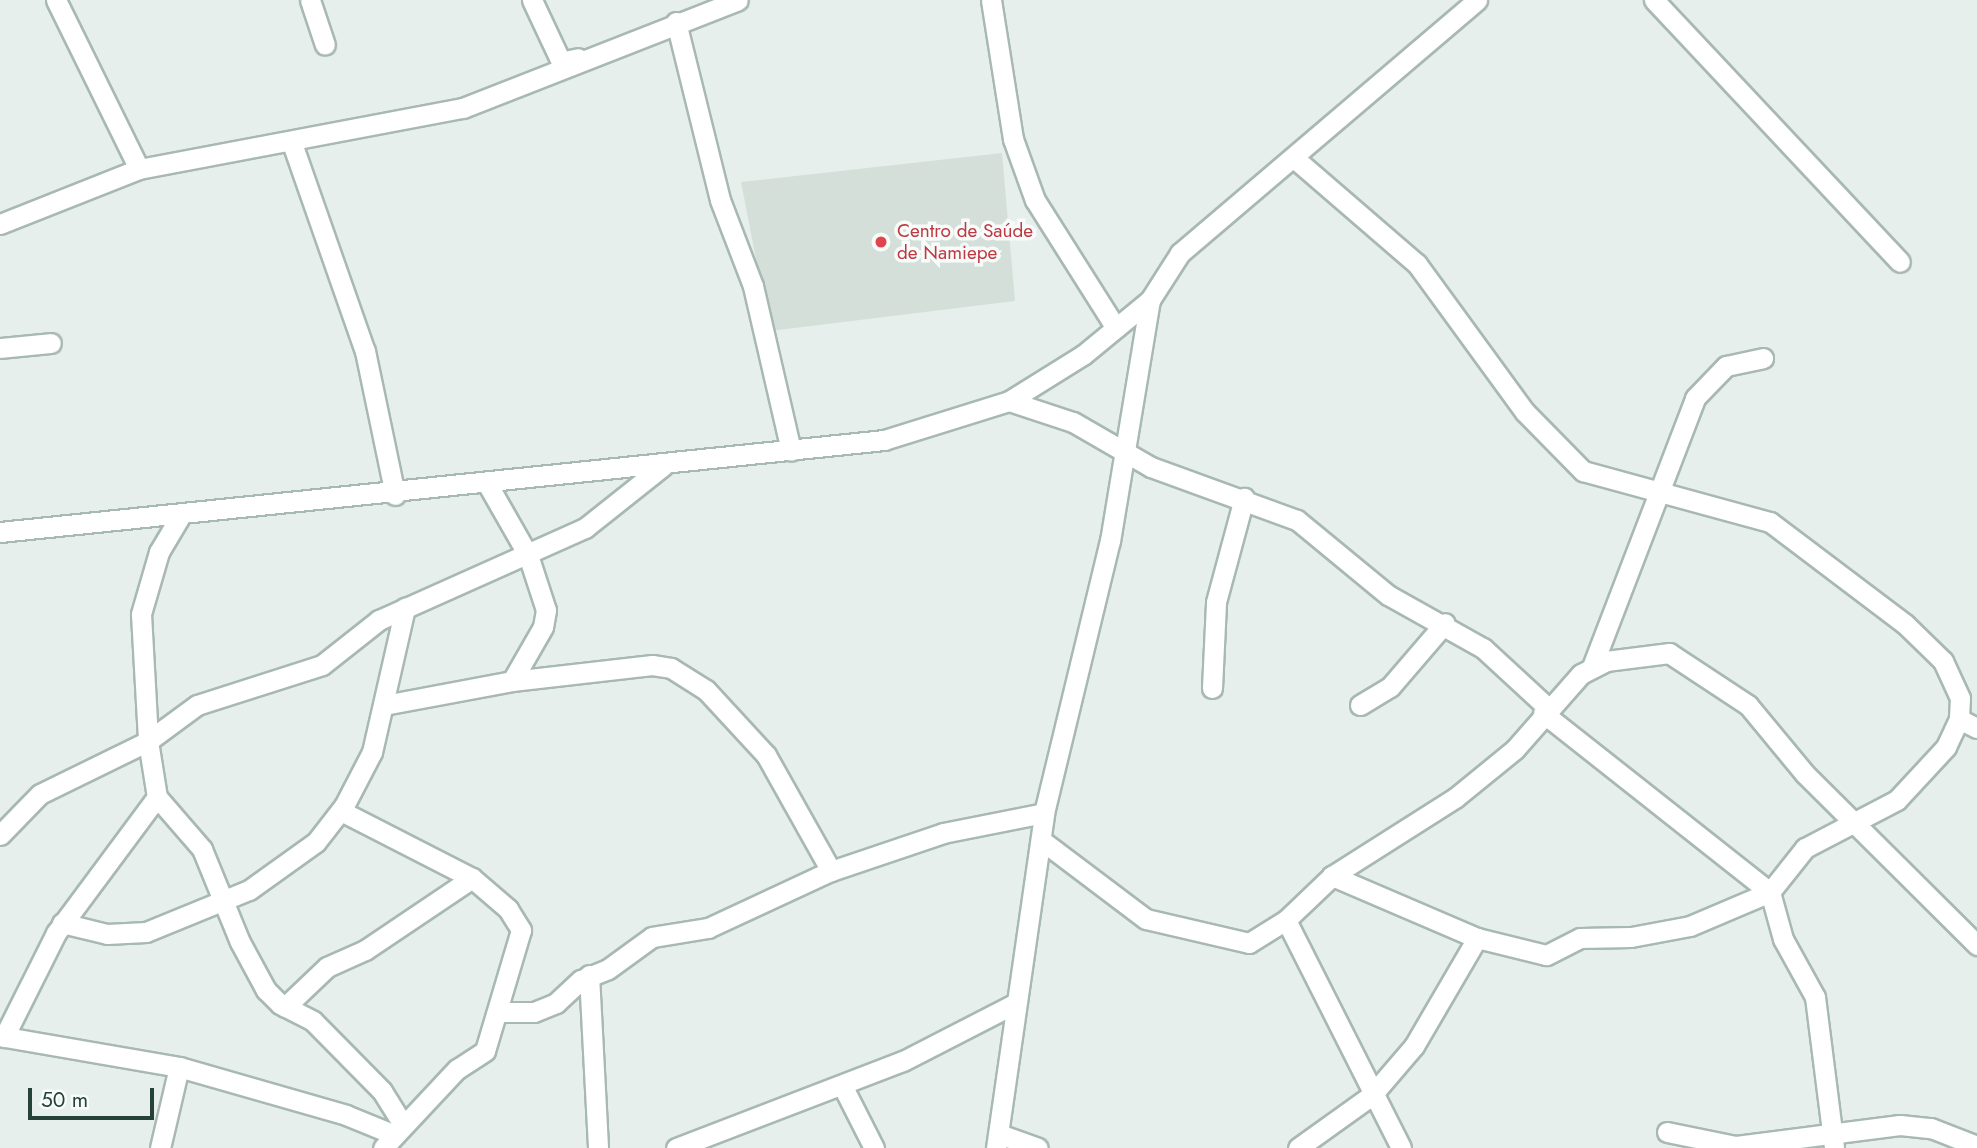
<!DOCTYPE html>
<meta charset="utf-8">
<style>
body{margin:0}
#map{position:relative;width:1977px;height:1148px;overflow:hidden;background:#e6efeb;font-family:Jost,sans-serif}
div>[style]{position:absolute}
.built>*{inset:0;background:#d4dfda}
.roads{filter:drop-shadow(2px 0 #a8b8b2) drop-shadow(-2px 0 #a8b8b2) drop-shadow(0 2px #a8b8b2) drop-shadow(0 -2px #a8b8b2)}
.minor>*{height:19px;margin:-9.5px;padding:0 9.5px;transform-origin:9.5px;border-radius:9.5px;background:#fff}
.dots>*{width:19px;height:19px;translate:-50% -50%;box-sizing:border-box;border:4px solid #f7fbf9;border-radius:50%}
span{translate:-50% -50%;white-space:nowrap;text-align:center;line-height:1.15;-webkit-text-stroke:7px #f7fbf9;paint-order:stroke}
.health-label{font-size:19px;color:#be3a42}
.left{translate:0 -50%;text-align:left}
.scale{position:absolute;left:28px;top:1088px;width:126px;height:32px;box-sizing:border-box;border:4px solid #24423a;border-top:0;padding-left:9px;font-size:21px;line-height:24px;white-space:nowrap;color:#24423a;-webkit-text-stroke:5px #f7fbf9;paint-order:stroke}
</style>
<div id="map">
<div class="built">
<i style="clip-path:polygon(1002px 153px,1015px 301px,770px 331px,741px 182px)"></i>
</div>
<div class="roads">
<div class="minor">
<i style="left:56px;top:0;width:188px;rotate:63.8deg"></i>
<i style="left:310px;top:0;width:47px;rotate:71.6deg"></i>
<i style="left:532px;top:0;width:68px;rotate:64.9deg"></i>
<i style="left:561px;top:62px;width:17px;rotate:-13deg"></i>
<i style="left:991px;top:0;width:141px;rotate:81deg"></i>
<i style="left:1013px;top:139px;width:65px;rotate:70.2deg"></i>
<i style="left:1035px;top:200px;width:151px;rotate:57.7deg"></i>
<i style="left:1654px;top:0;width:359px;rotate:46.8deg"></i>
<i style="left:676px;top:22px;width:183px;rotate:76.1deg"></i>
<i style="left:720px;top:200px;width:92px;rotate:69deg"></i>
<i style="left:753px;top:286px;width:169px;rotate:77deg"></i>
<i style="left:292px;top:143px;width:220px;rotate:70.7deg"></i>
<i style="left:365px;top:351px;width:147px;rotate:78.2deg"></i>
<i style="left:1294px;top:158px;width:162px;rotate:40.8deg"></i>
<i style="left:1417px;top:264px;width:183px;rotate:53.9deg"></i>
<i style="left:1525px;top:412px;width:83px;rotate:45.5deg"></i>
<i style="left:1583px;top:471px;width:194px;rotate:15.3deg"></i>
<i style="left:1770px;top:522px;width:169px;rotate:37.1deg"></i>
<i style="left:1905px;top:624px;width:53px;rotate:44.2deg"></i>
<i style="left:1943px;top:661px;width:41px;rotate:65.3deg"></i>
<i style="left:1960px;top:698px;width:21px;rotate:93deg"></i>
<i style="left:1959px;top:719px;width:31px;rotate:115deg"></i>
<i style="left:1946px;top:747px;width:72px;rotate:132.8deg"></i>
<i style="left:1897px;top:800px;width:104px;rotate:152.4deg"></i>
<i style="left:1805px;top:848px;width:56px;rotate:128.5deg"></i>
<i style="left:1770px;top:892px;width:87px;rotate:157deg"></i>
<i style="left:1690px;top:926px;width:60px;rotate:169.4deg"></i>
<i style="left:1631px;top:937px;width:51px;rotate:178.9deg"></i>
<i style="left:1580px;top:938px;width:38px;rotate:153deg"></i>
<i style="left:1546px;top:955px;width:71px;rotate:-166.2deg"></i>
<i style="left:1477px;top:938px;width:158px;rotate:-156.8deg"></i>
<i style="left:0;top:224px;width:149px;rotate:-21.6deg"></i>
<i style="left:139px;top:169px;width:330px;rotate:-10.7deg"></i>
<i style="left:463px;top:108px;width:295px;rotate:-21.4deg"></i>
<i style="left:0;top:348px;width:51px;rotate:-5.6deg"></i>
<i style="left:1009px;top:401px;width:67px;rotate:18.2deg"></i>
<i style="left:1073px;top:422px;width:90px;rotate:30deg"></i>
<i style="left:1151px;top:467px;width:155px;rotate:20deg"></i>
<i style="left:1297px;top:520px;width:118px;rotate:39.5deg"></i>
<i style="left:1388px;top:595px;width:109px;rotate:29.2deg"></i>
<i style="left:1483px;top:648px;width:87px;rotate:42.7deg"></i>
<i style="left:488px;top:485px;width:81px;rotate:60.3deg"></i>
<i style="left:528px;top:555px;width:58px;rotate:71.9deg"></i>
<i style="left:546px;top:610px;width:17px;rotate:100deg"></i>
<i style="left:543px;top:627px;width:62px;rotate:119.9deg"></i>
<i style="left:181px;top:515px;width:43px;rotate:120.7deg"></i>
<i style="left:159px;top:552px;width:65px;rotate:106.2deg"></i>
<i style="left:141px;top:614px;width:127px;rotate:86.8deg"></i>
<i style="left:148px;top:741px;width:57px;rotate:80.9deg"></i>
<i style="left:157px;top:797px;width:69px;rotate:49.1deg"></i>
<i style="left:202px;top:849px;width:100px;rotate:67.8deg"></i>
<i style="left:240px;top:942px;width:55px;rotate:61.6deg"></i>
<i style="left:266px;top:990px;width:20px;rotate:45deg"></i>
<i style="left:280px;top:1004px;width:37px;rotate:27deg"></i>
<i style="left:313px;top:1021px;width:98px;rotate:45.4deg"></i>
<i style="left:382px;top:1091px;width:40px;rotate:58deg"></i>
<i style="left:0;top:532px;width:889px;rotate:-5.94deg"></i>
<i style="left:884px;top:440px;width:131px;rotate:-17.3deg"></i>
<i style="left:1009px;top:401px;width:87px;rotate:-31.9deg"></i>
<i style="left:1083px;top:355px;width:87px;rotate:-39.4deg"></i>
<i style="left:1150px;top:300px;width:56px;rotate:-57.4deg"></i>
<i style="left:1180px;top:253px;width:390px;rotate:-40.4deg"></i>
<i style="left:1592px;top:667px;width:288px;rotate:-69deg"></i>
<i style="left:1695px;top:398px;width:45px;rotate:-45.9deg"></i>
<i style="left:1726px;top:366px;width:38px;rotate:-12deg"></i>
<i style="left:1212px;top:688px;width:86px;rotate:-87.3deg"></i>
<i style="left:1216px;top:602px;width:108px;rotate:-74.9deg"></i>
<i style="left:384px;top:705px;width:130px;rotate:-10.6deg"></i>
<i style="left:512px;top:681px;width:141px;rotate:-6.5deg"></i>
<i style="left:652px;top:665px;width:19px;rotate:9deg"></i>
<i style="left:671px;top:668px;width:41px;rotate:32.2deg"></i>
<i style="left:706px;top:690px;width:88px;rotate:47.3deg"></i>
<i style="left:766px;top:755px;width:133px;rotate:60.7deg"></i>
<i style="left:1360px;top:705px;width:35px;rotate:-31deg"></i>
<i style="left:1390px;top:687px;width:84px;rotate:-49.3deg"></i>
<i style="left:1543px;top:713px;width:289px;rotate:38.3deg"></i>
<i style="left:1770px;top:892px;width:49px;rotate:74.5deg"></i>
<i style="left:1783px;top:939px;width:66px;rotate:61.1deg"></i>
<i style="left:1815px;top:997px;width:152px;rotate:82.8deg"></i>
<i style="left:1959px;top:719px;width:20px;rotate:27deg"></i>
<i style="left:341px;top:811px;width:147px;rotate:27.1deg"></i>
<i style="left:472px;top:878px;width:48px;rotate:40.7deg"></i>
<i style="left:508px;top:909px;width:25px;rotate:58deg"></i>
<i style="left:521px;top:930px;width:126px;rotate:106.6deg"></i>
<i style="left:485px;top:1051px;width:33px;rotate:147deg"></i>
<i style="left:457px;top:1069px;width:108px;rotate:133.1deg"></i>
<i style="left:0;top:835px;width:57px;rotate:-45.7deg"></i>
<i style="left:40px;top:794px;width:120px;rotate:-26.1deg"></i>
<i style="left:148px;top:741px;width:61px;rotate:-36.3deg"></i>
<i style="left:197px;top:705px;width:131px;rotate:-17.7deg"></i>
<i style="left:322px;top:665px;width:73px;rotate:-38.3deg"></i>
<i style="left:379px;top:620px;width:226px;rotate:-24.1deg"></i>
<i style="left:585px;top:528px;width:100px;rotate:-38.5deg"></i>
<i style="left:1041px;top:840px;width:131px;rotate:37deg"></i>
<i style="left:1146px;top:919px;width:106px;rotate:13.1deg"></i>
<i style="left:1249px;top:943px;width:44px;rotate:-31.9deg"></i>
<i style="left:1286px;top:920px;width:64px;rotate:-43.7deg"></i>
<i style="left:1332px;top:876px;width:146px;rotate:-32.4deg"></i>
<i style="left:1455px;top:798px;width:77px;rotate:-39.2deg"></i>
<i style="left:1515px;top:749px;width:100px;rotate:-48.7deg"></i>
<i style="left:1581px;top:674px;width:28px;rotate:-27deg"></i>
<i style="left:1606px;top:661px;width:64px;rotate:-7.2deg"></i>
<i style="left:1669px;top:653px;width:95px;rotate:33.4deg"></i>
<i style="left:1748px;top:705px;width:89px;rotate:50.4deg"></i>
<i style="left:1805px;top:774px;width:243px;rotate:44.8deg"></i>
<i style="left:1286px;top:920px;width:255px;rotate:63.2deg"></i>
<i style="left:62px;top:923px;width:46px;rotate:13.7deg"></i>
<i style="left:107px;top:934px;width:39px;rotate:-3deg"></i>
<i style="left:146px;top:932px;width:111px;rotate:-22.2deg"></i>
<i style="left:249px;top:890px;width:82px;rotate:-35.6deg"></i>
<i style="left:316px;top:842px;width:46px;rotate:-52.1deg"></i>
<i style="left:344px;top:806px;width:61px;rotate:-62.6deg"></i>
<i style="left:372px;top:752px;width:148px;rotate:-77.1deg"></i>
<i style="left:589px;top:975px;width:173px;rotate:87deg"></i>
<i style="left:285px;top:1007px;width:58px;rotate:-43.6deg"></i>
<i style="left:327px;top:967px;width:42px;rotate:-24.1deg"></i>
<i style="left:365px;top:950px;width:129px;rotate:-33.9deg"></i>
<i style="left:500px;top:1012px;width:34px"></i>
<i style="left:534px;top:1012px;width:24px;rotate:-22deg"></i>
<i style="left:556px;top:1003px;width:34px;rotate:-43deg"></i>
<i style="left:581px;top:980px;width:29px;rotate:-22deg"></i>
<i style="left:608px;top:969px;width:54px;rotate:-36deg"></i>
<i style="left:652px;top:937px;width:57px;rotate:-9.1deg"></i>
<i style="left:708px;top:928px;width:136px;rotate:-24.9deg"></i>
<i style="left:831px;top:871px;width:118px;rotate:-18.7deg"></i>
<i style="left:943px;top:833px;width:103px;rotate:-11.2deg"></i>
<i style="left:0;top:1036px;width:182px;rotate:9.8deg"></i>
<i style="left:179px;top:1067px;width:174px;rotate:16deg"></i>
<i style="left:346px;top:1115px;width:53px;rotate:22.2deg"></i>
<i style="left:4px;top:1037px;width:116px;rotate:-63.4deg"></i>
<i style="left:56px;top:933px;width:169px;rotate:-53.4deg"></i>
<i style="left:842px;top:1085px;width:71px;rotate:63.1deg"></i>
<i style="left:1667px;top:1132px;width:70px;rotate:11.5deg"></i>
<i style="left:1736px;top:1146px;width:165px;rotate:-7.3deg"></i>
<i style="left:1900px;top:1125px;width:31px;rotate:6deg"></i>
<i style="left:1931px;top:1128px;width:49px;rotate:21.4deg"></i>
<i style="left:999px;top:1134px;width:41px;rotate:19.7deg"></i>
<i style="left:160px;top:1148px;width:83px;rotate:-76.8deg"></i>
<i style="left:676px;top:1148px;width:243px;rotate:-21deg"></i>
<i style="left:903px;top:1061px;width:127px;rotate:-27.2deg"></i>
<i style="left:996px;top:1148px;width:338px;rotate:-81.8deg"></i>
<i style="left:1044px;top:813px;width:280px;rotate:-76.4deg"></i>
<i style="left:1110px;top:541px;width:244px;rotate:-80.6deg"></i>
<i style="left:1298px;top:1148px;width:91px;rotate:-35.6deg"></i>
<i style="left:1372px;top:1095px;width:65px;rotate:-49.4deg"></i>
<i style="left:1414px;top:1046px;width:125px;rotate:-59.7deg"></i>
</div>
</div>
<div class="dots">
<i style="left:881px;top:242px;background:#e0444e"></i>
</div>
<div class="health-label">
<span class="left" style="left:897px;top:242px">Centro de Saúde<br>de Namiepe</span>
</div>
<div class="scale">50 m</div>
</div>
